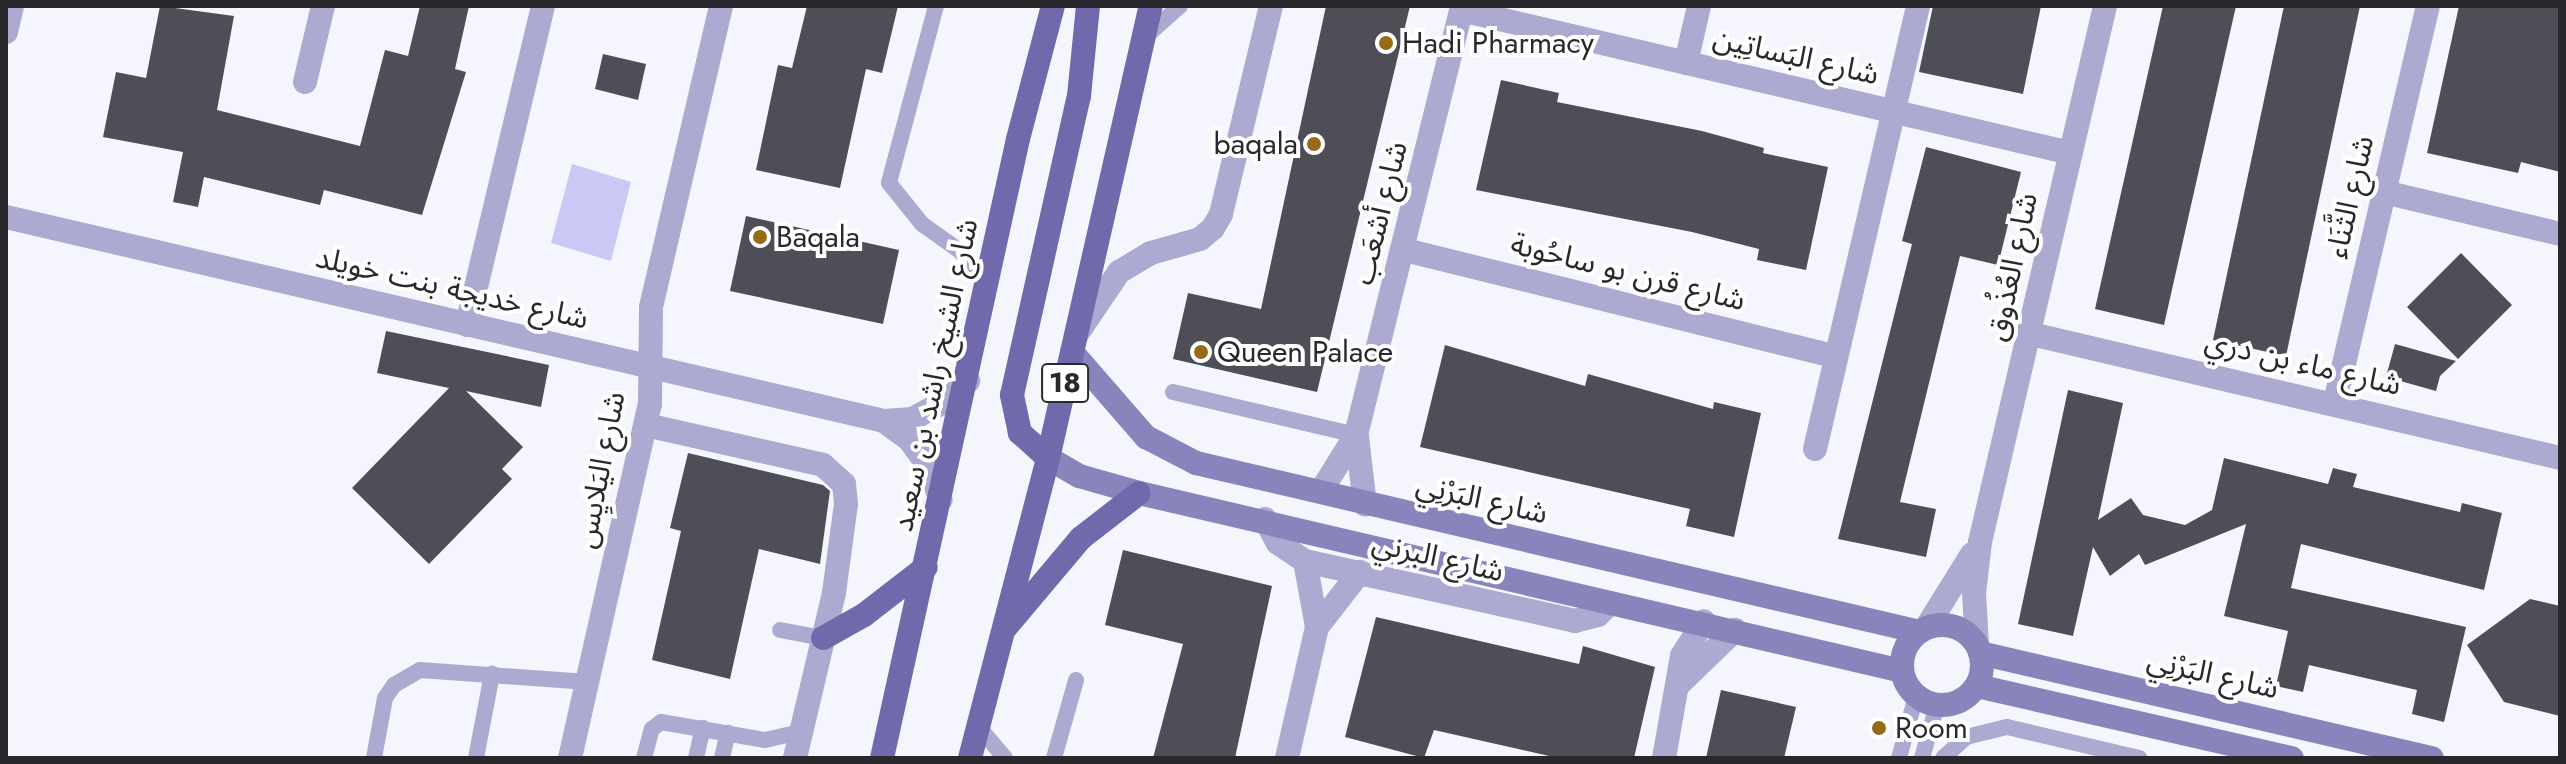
<!DOCTYPE html>
<meta charset="utf-8">
<style>
body{margin:0}
#map{position:relative;width:2566px;height:764px;overflow:hidden;background:#f5f5fd;font-family:Jost,"Noto Sans Arabic",sans-serif}
div>[style]{position:absolute}
.green>*{inset:0;background:#cac8f5}
.building>*{inset:0;background:#4e4e56}
.lane>*{height:16px;margin:-8px;padding:0 8px;transform-origin:8px;border-radius:8px;background:#acaad0}
.street>*{height:24px;margin:-12px;padding:0 12px;transform-origin:12px;border-radius:12px;background:#acaad0}
.secondary>*{height:24px;margin:-12px;padding:0 12px;transform-origin:12px;border-radius:12px;background:#8985bc}
.secondary>.ring{margin:-12px;padding:0;box-sizing:content-box;background:none;border:24px solid #8985bc;border-radius:50%}
.primary>*{height:24px;margin:-12px;padding:0 12px;transform-origin:12px;border-radius:12px;background:#706aac}
.dots>*{width:22px;height:22px;translate:-50% -50%;box-sizing:border-box;border:4px solid #fff;border-radius:50%}
span{translate:-50% -50%;white-space:nowrap;text-align:center;line-height:1.15;-webkit-text-stroke:8px #fff;paint-order:stroke}
.shield-label span{padding:2px 6px;background:#fff;border:2px solid;border-radius:6px;-webkit-text-stroke-width:0}
.shield-label{font-size:28px;color:#29292d;font-weight:700}
.poi-label{font-size:30px;color:#29292d}
.left{translate:0 -50%;text-align:left}
.right{translate:-100% -50%;text-align:right}
.street-label{font-size:30px;color:#29292d}
.frame{position:absolute;inset:0;border:8px solid #29292d;pointer-events:none}
</style>
<div id="map">
<div class="green">
<i style="clip-path:polygon(572px 164px,631px 182px,611px 261px,551px 243px)"></i>
</div>
<div class="building">
<i style="clip-path:polygon(160px 6px,234px 16px,217px 110px,360px 146px,385px 50px,408px 56px,420px 6px,469px 6px,455px 69px,466px 72px,422px 215px,324px 190px,320px 205px,204px 177px,198px 207px,173px 202px,183px 152px,103px 137px,116px 72px,146px 78px)"></i>
<i style="clip-path:polygon(807px 6px,898px 6px,882px 73px,866px 69px,840px 188px,756px 170px,778px 65px,792px 68px)"></i>
<i style="clip-path:polygon(1326px 6px,1410px 6px,1317px 392px,1173px 359px,1188px 293px,1261px 309px)"></i>
<i style="clip-path:polygon(1933px 6px,2041px 6px,2023px 94px,1919px 72px)"></i>
<i style="clip-path:polygon(2163px 6px,2236px 6px,2164px 325px,2095px 309px)"></i>
<i style="clip-path:polygon(2284px 6px,2360px 6px,2286px 356px,2213px 340px)"></i>
<i style="clip-path:polygon(2459px 6px,2560px 6px,2560px 172px,2521px 162px,2518px 173px,2427px 153px)"></i>
<i style="clip-path:polygon(603px 54px,646px 64px,638px 100px,595px 89px)"></i>
<i style="clip-path:polygon(1501px 80px,1559px 93px,1557px 102px,1702px 131px,1764px 148px,1763px 153px,1828px 167px,1806px 270px,1757px 260px,1759px 249px,1692px 232px,1476px 190px)"></i>
<i style="clip-path:polygon(1926px 147px,2021px 172px,1998px 265px,1960px 256px,1900px 502px,1936px 509px,1926px 557px,1838px 539px,1912px 244px,1902px 241px)"></i>
<i style="clip-path:polygon(746px 216px,899px 250px,883px 324px,730px 291px)"></i>
<i style="clip-path:polygon(2461px 253px,2512px 305px,2458px 359px,2407px 307px)"></i>
<i style="clip-path:polygon(386px 331px,549px 365px,541px 407px,466px 391px,523px 447px,502px 469px,512px 479px,429px 564px,352px 488px,449px 388px,377px 373px)"></i>
<i style="clip-path:polygon(2395px 344px,2456px 361px,2440px 376px,2436px 391px,2386px 377px)"></i>
<i style="clip-path:polygon(1445px 345px,1585px 386px,1588px 374px,1713px 409px,1714px 402px,1761px 413px,1734px 537px,1686px 526px,1690px 509px,1420px 447px)"></i>
<i style="clip-path:polygon(2068px 390px,2123px 403px,2098px 520px,2131px 498px,2143px 515px,2185px 525px,2212px 510px,2224px 458px,2328px 484px,2333px 468px,2357px 474px,2353px 487px,2460px 512px,2462px 503px,2502px 513px,2484px 590px,2301px 544px,2291px 588px,2466px 627px,2444px 722px,2412px 714px,2417px 690px,2309px 665px,2303px 692px,2276px 686px,2288px 631px,2224px 616px,2246px 524px,2145px 565px,2139px 554px,2110px 576px,2093px 547px,2073px 636px,2018px 624px)"></i>
<i style="clip-path:polygon(688px 453px,823px 485px,830px 491px,820px 564px,759px 549px,730px 679px,652px 660px,681px 531px,670px 528px)"></i>
<i style="clip-path:polygon(1123px 550px,1272px 586px,1235px 758px,1153px 758px,1183px 644px,1105px 625px)"></i>
<i style="clip-path:polygon(2530px 599px,2560px 606px,2560px 716px,2504px 702px,2467px 645px)"></i>
<i style="clip-path:polygon(1376px 617px,1579px 664px,1583px 646px,1655px 667px,1634px 758px,1558px 758px,1434px 730px,1424px 758px,1345px 737px)"></i>
<i style="clip-path:polygon(1721px 690px,1796px 707px,1784px 758px,1706px 758px)"></i>
</div>
<div class="lane">
<i style="left:936px;top:6px;width:183px;rotate:104.9deg"></i>
<i style="left:889px;top:183px;width:53px;rotate:51.2deg"></i>
<i style="left:922px;top:224px;width:47px;rotate:35.4deg"></i>
<i style="left:960px;top:251px;width:44px;rotate:50.5deg"></i>
<i style="left:1144px;top:38px;width:48px;rotate:-41.6deg"></i>
<i style="left:1173px;top:392px;width:188px;rotate:13.2deg"></i>
<i style="left:780px;top:630px;width:44px;rotate:10.5deg"></i>
<i style="left:977px;top:725px;width:43px;rotate:49.7deg"></i>
<i style="left:374px;top:758px;width:61px;rotate:-79.6deg"></i>
<i style="left:385px;top:698px;width:16px;rotate:-55deg"></i>
<i style="left:394px;top:685px;width:30px;rotate:-30deg"></i>
<i style="left:420px;top:670px;width:168px;rotate:4.1deg"></i>
<i style="left:476px;top:758px;width:86px;rotate:-79.2deg"></i>
<i style="left:644px;top:758px;width:30px;rotate:-75deg"></i>
<i style="left:652px;top:729px;width:11px;rotate:-38deg"></i>
<i style="left:661px;top:722px;width:106px;rotate:9.8deg"></i>
<i style="left:765px;top:740px;width:37px;rotate:-13deg"></i>
<i style="left:696px;top:758px;width:31px;rotate:-77deg"></i>
<i style="left:722px;top:758px;width:26px;rotate:-77deg"></i>
<i style="left:1054px;top:758px;width:81px;rotate:-74.2deg"></i>
<i style="left:1899px;top:758px;width:64px;rotate:-74.7deg"></i>
<i style="left:1922px;top:758px;width:55px;rotate:-74.2deg"></i>
<i style="left:1943px;top:758px;width:31px;rotate:-42deg"></i>
<i style="left:1966px;top:737px;width:42px;rotate:-13.7deg"></i>
<i style="left:2007px;top:727px;width:136px;rotate:13.2deg"></i>
</div>
<div class="street">
<i style="left:1461px;top:10px;width:626px;rotate:13.21deg"></i>
<i style="left:6px;top:32px;width:27px;rotate:-77deg"></i>
<i style="left:1686px;top:63px;width:58px;rotate:-77.2deg"></i>
<i style="left:305px;top:82px;width:78px;rotate:-76.7deg"></i>
<i style="left:2384px;top:192px;width:181px;rotate:13.4deg"></i>
<i style="left:6px;top:217px;width:901px;rotate:13.08deg"></i>
<i style="left:884px;top:421px;width:28px;rotate:-4deg"></i>
<i style="left:912px;top:419px;width:38px;rotate:-28deg"></i>
<i style="left:946px;top:401px;width:30px;rotate:-42deg"></i>
<i style="left:1405px;top:250px;width:444px;rotate:13.9deg"></i>
<i style="left:467px;top:325px;width:328px;rotate:-76.6deg"></i>
<i style="left:1077px;top:334px;width:75px;rotate:-55.9deg"></i>
<i style="left:1119px;top:272px;width:37px;rotate:-31deg"></i>
<i style="left:1151px;top:253px;width:51px;rotate:-15.9deg"></i>
<i style="left:1200px;top:239px;width:17px;rotate:-40deg"></i>
<i style="left:1213px;top:228px;width:16px;rotate:-60deg"></i>
<i style="left:1221px;top:214px;width:214px;rotate:-76.5deg"></i>
<i style="left:2031px;top:334px;width:543px;rotate:13.19deg"></i>
<i style="left:2335px;top:402px;width:407px;rotate:-76.8deg"></i>
<i style="left:884px;top:421px;width:31px;rotate:36deg"></i>
<i style="left:909px;top:439px;width:32px;rotate:54deg"></i>
<i style="left:928px;top:465px;width:37px;rotate:70deg"></i>
<i style="left:646px;top:425px;width:181px;rotate:12.7deg"></i>
<i style="left:823px;top:465px;width:28px;rotate:42deg"></i>
<i style="left:844px;top:484px;width:20px;rotate:84deg"></i>
<i style="left:846px;top:504px;width:90px;rotate:97.7deg"></i>
<i style="left:834px;top:593px;width:170px;rotate:103.3deg"></i>
<i style="left:1357px;top:437px;width:68px;rotate:83.3deg"></i>
<i style="left:1815px;top:449px;width:455px;rotate:-76.9deg"></i>
<i style="left:1321px;top:491px;width:66px;rotate:-58deg"></i>
<i style="left:1356px;top:435px;width:442px;rotate:-76.1deg"></i>
<i style="left:1265px;top:519px;width:27px;rotate:62deg"></i>
<i style="left:1278px;top:543px;width:32px;rotate:34deg"></i>
<i style="left:1305px;top:561px;width:277px;rotate:12.5deg"></i>
<i style="left:1575px;top:621px;width:24px;rotate:-15deg"></i>
<i style="left:1598px;top:615px;width:17px;rotate:-45deg"></i>
<i style="left:1305px;top:561px;width:67px;rotate:79.7deg"></i>
<i style="left:1926px;top:628px;width:87px;rotate:-58.1deg"></i>
<i style="left:1977px;top:645px;width:52px;rotate:-93.3deg"></i>
<i style="left:1974px;top:593px;width:51px;rotate:-83.3deg"></i>
<i style="left:1980px;top:542px;width:550px;rotate:-76.87deg"></i>
<i style="left:1679px;top:684px;width:78px;rotate:-44deg"></i>
<i style="left:570px;top:758px;width:363px;rotate:-77.3deg"></i>
<i style="left:650px;top:404px;width:97px;rotate:-89.4deg"></i>
<i style="left:651px;top:307px;width:309px;rotate:-76.9deg"></i>
<i style="left:1287px;top:758px;width:134px;rotate:-77.1deg"></i>
<i style="left:1317px;top:627px;width:70px;rotate:-52deg"></i>
<i style="left:1664px;top:758px;width:104px;rotate:-80deg"></i>
<i style="left:1682px;top:656px;width:41px;rotate:-57.8deg"></i>
</div>
<div class="secondary">
<i style="left:1072px;top:352px;width:113px;rotate:49deg"></i>
<i style="left:1146px;top:437px;width:56px;rotate:27.5deg"></i>
<i style="left:1196px;top:463px;width:743px;rotate:13.14deg"></i>
<i style="left:1048px;top:458px;width:36px;rotate:30deg"></i>
<i style="left:1079px;top:476px;width:62px;rotate:15.8deg"></i>
<i style="left:1139px;top:493px;width:783px;rotate:13.13deg"></i>
<i class="ring" style="left:1902px;top:625px;width:56px;height:56px"></i>
<i style="left:1980px;top:653px;width:464px;rotate:13.1deg"></i>
<i style="left:1977px;top:686px;width:323px;rotate:12.9deg"></i>
</div>
<div class="primary">
<i style="left:1048px;top:458px;width:38px;rotate:-138deg"></i>
<i style="left:1020px;top:433px;width:39px;rotate:-102deg"></i>
<i style="left:1012px;top:395px;width:306px;rotate:-77.4deg"></i>
<i style="left:1079px;top:96px;width:90px;rotate:-84.3deg"></i>
<i style="left:1006px;top:627px;width:116px;rotate:-49.9deg"></i>
<i style="left:1081px;top:538px;width:73px;rotate:-37.8deg"></i>
<i style="left:823px;top:638px;width:47px;rotate:-29.3deg"></i>
<i style="left:864px;top:615px;width:78px;rotate:-37.7deg"></i>
<i style="left:882px;top:758px;width:634px;rotate:-77.61deg"></i>
<i style="left:1018px;top:139px;width:138px;rotate:-75.3deg"></i>
<i style="left:970px;top:758px;width:310px;rotate:-75.4deg"></i>
<i style="left:1048px;top:458px;width:464px;rotate:-77.2deg"></i>
</div>
<div class="dots">
<i style="left:1386px;top:43px;background:#976a18"></i>
<i style="left:1314px;top:144px;background:#976a18"></i>
<i style="left:760px;top:237px;background:#976a18"></i>
<i style="left:1201px;top:352px;background:#976a18"></i>
<i style="left:1879px;top:728px;background:#976a18"></i>
</div>
<div class="shield-label">
<span style="left:1065px;top:383px">18</span>
</div>
<div class="poi-label">
<span class="left" style="left:1402px;top:43px">Hadi Pharmacy</span>
<span class="right" style="left:1298px;top:144px">baqala</span>
<span class="left" style="left:776px;top:237px">Baqala</span>
<span class="left" style="left:1217px;top:352px">Queen Palace</span>
<span class="left" style="left:1895px;top:728px">Room</span>
</div>
<div class="street-label">
<span style="left:1796px;top:56px;rotate:13deg">شارع البَساتِين</span>
<span style="left:2350px;top:197px;rotate:-77deg">شارع الثَّنَاء</span>
<span style="left:1380px;top:213px;rotate:-76deg">شارع أشعَب</span>
<span style="left:2012px;top:267px;rotate:-78deg">شارع العُذُوق</span>
<span style="left:1628px;top:272px;rotate:14deg">شارع قرن بو ساحُوبة</span>
<span style="left:452px;top:288px;rotate:13deg">شارع خديجة بنت خويلد</span>
<span style="left:2303px;top:363px;rotate:13deg">شارع ماء بن دري</span>
<span style="left:935px;top:375px;rotate:-78deg">شارع الشيخ راشد بن سعيد</span>
<span style="left:600px;top:470px;rotate:-79deg">شارع اليَلايِس</span>
<span style="left:1482px;top:499px;rotate:13deg">شارع البَرْنِي</span>
<span style="left:1438px;top:557px;rotate:13deg">شارع البرني</span>
<span style="left:2213px;top:674px;rotate:13deg">شارع البَرْنِي</span>
</div>
<div class="frame"></div>
</div>
